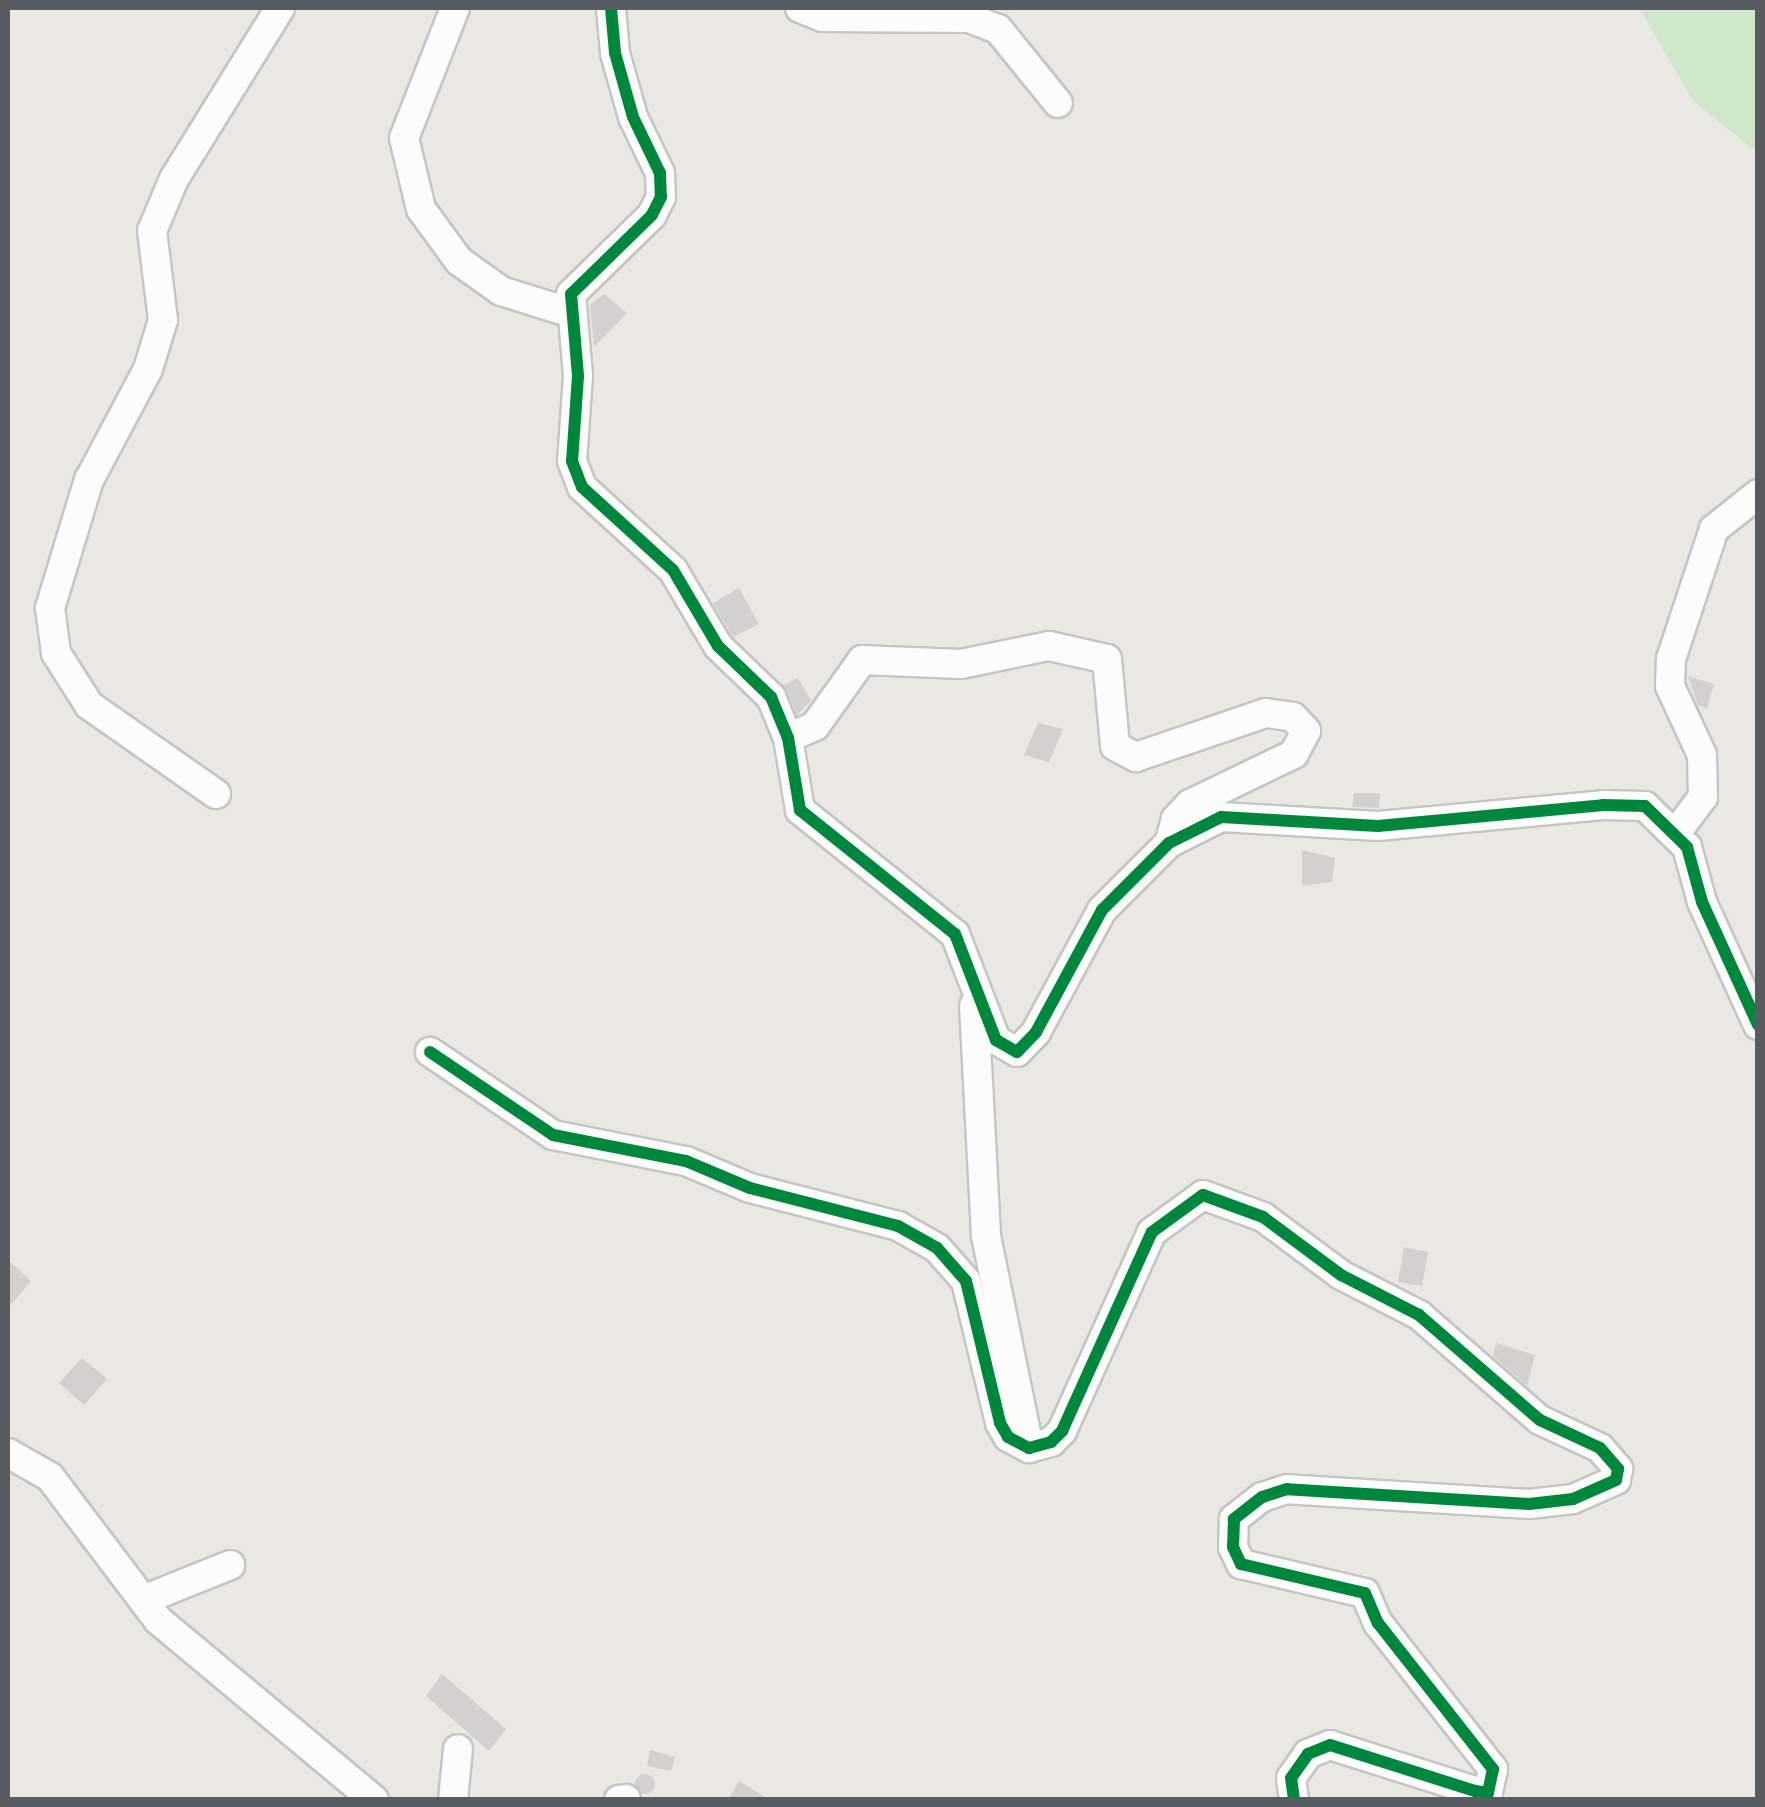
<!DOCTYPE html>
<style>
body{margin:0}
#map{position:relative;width:1765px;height:1807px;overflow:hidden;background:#e9e8e2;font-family:"PT Sans Narrow",sans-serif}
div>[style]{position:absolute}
.green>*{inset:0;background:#cfe7cb}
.building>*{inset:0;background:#d2d1cd}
.round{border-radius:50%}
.roads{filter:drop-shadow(2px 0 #c5c5c3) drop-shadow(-2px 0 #c5c5c3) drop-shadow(0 2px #c5c5c3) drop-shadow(0 -2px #c5c5c3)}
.minor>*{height:28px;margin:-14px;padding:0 14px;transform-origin:14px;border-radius:14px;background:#fcfcfb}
.cycleway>*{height:12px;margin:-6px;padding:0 6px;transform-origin:6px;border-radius:6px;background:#00873e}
span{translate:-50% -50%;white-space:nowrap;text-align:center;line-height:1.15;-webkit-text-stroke:8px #fff;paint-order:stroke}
.frame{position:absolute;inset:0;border:10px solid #585c61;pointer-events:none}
</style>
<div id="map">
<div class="green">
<i style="clip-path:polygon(1639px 8px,1757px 8px,1757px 152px,1694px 102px)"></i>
</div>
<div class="building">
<i style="clip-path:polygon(604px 294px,627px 313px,594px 347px,590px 305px)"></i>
<i style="clip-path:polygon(739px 588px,759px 624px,733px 637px,713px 603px)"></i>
<i style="clip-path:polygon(1688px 676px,1714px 684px,1707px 709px,1698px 705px)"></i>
<i style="clip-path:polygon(798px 678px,811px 701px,797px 715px,784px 685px)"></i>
<i style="clip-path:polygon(1038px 723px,1063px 729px,1049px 762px,1024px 755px)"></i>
<i style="clip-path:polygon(1354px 793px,1380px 793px,1379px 808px,1352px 807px)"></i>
<i style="clip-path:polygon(1302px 850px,1335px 858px,1332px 882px,1302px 886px)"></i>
<i style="clip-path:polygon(1404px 1247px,1428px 1252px,1422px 1286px,1398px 1282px)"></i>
<i style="clip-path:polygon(8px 1260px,31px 1281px,8px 1308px)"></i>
<i style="clip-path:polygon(1496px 1343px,1535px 1355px,1527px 1386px,1493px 1356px)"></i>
<i style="clip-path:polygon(82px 1358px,107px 1379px,84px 1405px,59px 1383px)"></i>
<i style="clip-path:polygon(442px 1674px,506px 1729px,489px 1751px,426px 1696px)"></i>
<i style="clip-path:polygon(650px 1750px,675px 1757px,671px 1771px,647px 1766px)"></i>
<i class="round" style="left:635px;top:1774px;width:20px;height:20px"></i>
<i style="clip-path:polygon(739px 1781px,770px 1800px,728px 1800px)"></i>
</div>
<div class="roads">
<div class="minor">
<i style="left:455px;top:8px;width:140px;rotate:111.4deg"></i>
<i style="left:404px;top:138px;width:73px;rotate:76.5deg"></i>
<i style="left:421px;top:209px;width:64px;rotate:53.8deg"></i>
<i style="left:459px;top:261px;width:52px;rotate:35.5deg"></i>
<i style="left:501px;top:291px;width:70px;rotate:17.4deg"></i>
<i style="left:611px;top:8px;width:45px;rotate:84.9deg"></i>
<i style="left:615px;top:53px;width:66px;rotate:74.3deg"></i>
<i style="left:633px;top:117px;width:62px;rotate:64.3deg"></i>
<i style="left:660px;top:173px;width:24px;rotate:88deg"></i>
<i style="left:661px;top:197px;width:20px;rotate:117deg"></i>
<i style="left:652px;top:215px;width:113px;rotate:135.7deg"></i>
<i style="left:571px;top:294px;width:82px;rotate:85.1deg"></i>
<i style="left:578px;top:376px;width:85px;rotate:94deg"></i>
<i style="left:572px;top:461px;width:28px;rotate:69deg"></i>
<i style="left:582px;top:487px;width:123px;rotate:42.4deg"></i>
<i style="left:673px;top:570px;width:88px;rotate:59.4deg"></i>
<i style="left:718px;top:646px;width:74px;rotate:43.9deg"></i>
<i style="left:771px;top:697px;width:44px;rotate:67.5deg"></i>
<i style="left:788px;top:738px;width:73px;rotate:80.5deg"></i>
<i style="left:800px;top:810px;width:198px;rotate:38.7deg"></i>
<i style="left:955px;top:934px;width:114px;rotate:68.9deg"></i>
<i style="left:996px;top:1040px;width:24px;rotate:30deg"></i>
<i style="left:1017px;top:1052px;width:28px;rotate:-46deg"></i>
<i style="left:1036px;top:1032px;width:139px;rotate:-61.6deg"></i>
<i style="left:1102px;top:910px;width:95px;rotate:-45deg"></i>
<i style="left:1169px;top:843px;width:58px;rotate:-26.6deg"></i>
<i style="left:1221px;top:817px;width:157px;rotate:3.3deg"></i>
<i style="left:1378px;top:826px;width:226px;rotate:-5.3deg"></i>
<i style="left:1603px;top:805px;width:42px;rotate:1.4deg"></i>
<i style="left:1645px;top:806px;width:59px;rotate:44.3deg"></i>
<i style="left:1687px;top:847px;width:57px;rotate:74.7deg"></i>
<i style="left:1702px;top:902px;width:135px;rotate:65.5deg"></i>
<i style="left:800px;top:8px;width:24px;rotate:22deg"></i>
<i style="left:822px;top:17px;width:147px;rotate:0.4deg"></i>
<i style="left:969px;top:18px;width:31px;rotate:21deg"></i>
<i style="left:998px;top:29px;width:95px;rotate:51deg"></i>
<i style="left:788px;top:738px;width:30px;rotate:-24deg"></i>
<i style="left:815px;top:726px;width:81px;rotate:-54.5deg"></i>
<i style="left:862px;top:660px;width:99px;rotate:2.3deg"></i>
<i style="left:961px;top:664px;width:90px;rotate:-11.6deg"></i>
<i style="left:1049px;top:646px;width:59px;rotate:12.6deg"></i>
<i style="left:1107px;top:659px;width:87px;rotate:84.7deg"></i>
<i style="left:1115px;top:746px;width:24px;rotate:28deg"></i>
<i style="left:1136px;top:757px;width:137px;rotate:-18.7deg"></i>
<i style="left:1266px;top:713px;width:27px;rotate:8deg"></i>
<i style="left:1293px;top:717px;width:19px;rotate:47deg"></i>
<i style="left:1306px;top:731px;width:26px;rotate:118deg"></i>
<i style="left:1294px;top:754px;width:115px;rotate:154.3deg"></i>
<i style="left:1190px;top:804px;width:21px;rotate:133deg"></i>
<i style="left:1176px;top:819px;width:25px;rotate:106deg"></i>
<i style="left:216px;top:794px;width:155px;rotate:-145deg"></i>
<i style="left:89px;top:705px;width:62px;rotate:-122.4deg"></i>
<i style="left:56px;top:653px;width:45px;rotate:-97.6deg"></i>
<i style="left:50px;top:608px;width:134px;rotate:-73.1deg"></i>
<i style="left:89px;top:480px;width:126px;rotate:-62deg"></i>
<i style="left:148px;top:369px;width:51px;rotate:-73deg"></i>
<i style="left:163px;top:320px;width:90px;rotate:-97deg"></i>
<i style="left:152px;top:231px;width:56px;rotate:-67.1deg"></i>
<i style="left:174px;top:179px;width:201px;rotate:-58.2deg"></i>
<i style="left:1675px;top:834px;width:46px;rotate:-52.9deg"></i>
<i style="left:1703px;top:797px;width:42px;rotate:-91.4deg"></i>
<i style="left:1702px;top:755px;width:76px;rotate:-114.9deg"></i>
<i style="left:1670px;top:686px;width:27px;rotate:-88deg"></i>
<i style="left:1671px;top:659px;width:137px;rotate:-71.7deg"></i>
<i style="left:1714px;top:529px;width:56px;rotate:-38.5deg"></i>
<i style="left:974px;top:1006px;width:230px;rotate:87deg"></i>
<i style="left:986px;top:1236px;width:216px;rotate:78.5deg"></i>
<i style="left:430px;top:1052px;width:148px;rotate:34deg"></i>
<i style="left:553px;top:1135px;width:136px;rotate:11.1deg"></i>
<i style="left:686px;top:1161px;width:69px;rotate:22.9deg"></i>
<i style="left:750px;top:1188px;width:153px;rotate:14.4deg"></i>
<i style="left:898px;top:1226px;width:45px;rotate:29.4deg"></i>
<i style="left:937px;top:1248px;width:44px;rotate:48.7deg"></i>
<i style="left:966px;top:1281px;width:146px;rotate:76.5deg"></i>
<i style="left:1000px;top:1423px;width:16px;rotate:60deg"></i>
<i style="left:1008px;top:1437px;width:24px;rotate:28deg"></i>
<i style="left:1029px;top:1448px;width:23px;rotate:-15deg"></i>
<i style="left:1051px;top:1442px;width:16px;rotate:-45deg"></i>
<i style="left:1062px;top:1431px;width:218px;rotate:-65.7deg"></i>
<i style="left:1152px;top:1232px;width:63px;rotate:-36deg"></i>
<i style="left:1203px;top:1195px;width:64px;rotate:20.1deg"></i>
<i style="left:1263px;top:1217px;width:97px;rotate:36.6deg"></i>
<i style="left:1341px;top:1275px;width:88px;rotate:27.1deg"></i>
<i style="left:1419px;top:1315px;width:160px;rotate:41deg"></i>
<i style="left:1540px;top:1420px;width:66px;rotate:25deg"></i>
<i style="left:1600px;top:1448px;width:28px;rotate:49deg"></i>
<i style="left:1618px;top:1469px;width:11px;rotate:100deg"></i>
<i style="left:1616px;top:1480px;width:47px;rotate:156.2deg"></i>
<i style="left:1573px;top:1499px;width:44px;rotate:173.5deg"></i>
<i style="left:1529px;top:1504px;width:242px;rotate:-176.5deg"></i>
<i style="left:1287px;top:1489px;width:26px;rotate:162deg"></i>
<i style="left:1262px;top:1497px;width:36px;rotate:142deg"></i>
<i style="left:1234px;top:1519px;width:28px;rotate:92deg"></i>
<i style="left:1233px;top:1547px;width:19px;rotate:65deg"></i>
<i style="left:1241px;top:1564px;width:127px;rotate:13.2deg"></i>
<i style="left:1365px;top:1593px;width:33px;rotate:67deg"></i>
<i style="left:1378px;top:1623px;width:186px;rotate:51.8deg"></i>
<i style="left:1493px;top:1769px;width:25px;rotate:102deg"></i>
<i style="left:1488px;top:1793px;width:13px;rotate:-171deg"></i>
<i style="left:1475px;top:1791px;width:152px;rotate:-162.4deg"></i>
<i style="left:1330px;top:1745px;width:24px;rotate:158deg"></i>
<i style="left:1308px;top:1754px;width:29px;rotate:125deg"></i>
<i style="left:1291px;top:1778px;width:22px;rotate:82deg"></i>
<i style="left:8px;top:1453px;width:48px;rotate:29.7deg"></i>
<i style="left:50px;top:1477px;width:179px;rotate:52.9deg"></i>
<i style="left:158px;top:1620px;width:281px;rotate:39.8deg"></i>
<i style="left:143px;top:1600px;width:94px;rotate:-21.9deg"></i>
<i style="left:453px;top:1800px;width:51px;rotate:-84.4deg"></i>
<i style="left:619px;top:1800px;width:7px;rotate:-8deg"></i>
</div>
</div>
<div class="cycleway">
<i style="left:611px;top:8px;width:45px;rotate:84.9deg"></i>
<i style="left:615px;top:53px;width:66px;rotate:74.3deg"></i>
<i style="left:633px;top:117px;width:62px;rotate:64.3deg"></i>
<i style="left:660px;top:173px;width:24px;rotate:88deg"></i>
<i style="left:661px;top:197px;width:20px;rotate:117deg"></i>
<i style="left:652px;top:215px;width:113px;rotate:135.7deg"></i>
<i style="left:571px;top:294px;width:82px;rotate:85.1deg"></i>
<i style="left:578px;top:376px;width:85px;rotate:94deg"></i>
<i style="left:572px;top:461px;width:28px;rotate:69deg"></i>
<i style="left:582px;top:487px;width:123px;rotate:42.4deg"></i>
<i style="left:673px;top:570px;width:88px;rotate:59.4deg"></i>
<i style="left:718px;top:646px;width:74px;rotate:43.9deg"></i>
<i style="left:771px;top:697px;width:44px;rotate:67.5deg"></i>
<i style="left:788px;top:738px;width:73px;rotate:80.5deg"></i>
<i style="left:800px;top:810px;width:198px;rotate:38.7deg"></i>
<i style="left:955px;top:934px;width:114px;rotate:68.9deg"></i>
<i style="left:996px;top:1040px;width:24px;rotate:30deg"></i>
<i style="left:1017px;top:1052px;width:28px;rotate:-46deg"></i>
<i style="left:1036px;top:1032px;width:139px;rotate:-61.6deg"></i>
<i style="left:1102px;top:910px;width:95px;rotate:-45deg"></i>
<i style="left:1169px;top:843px;width:58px;rotate:-26.6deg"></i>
<i style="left:1221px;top:817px;width:157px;rotate:3.3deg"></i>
<i style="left:1378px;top:826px;width:226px;rotate:-5.3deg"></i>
<i style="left:1603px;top:805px;width:42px;rotate:1.4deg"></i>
<i style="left:1645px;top:806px;width:59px;rotate:44.3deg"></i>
<i style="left:1687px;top:847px;width:57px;rotate:74.7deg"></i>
<i style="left:1702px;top:902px;width:135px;rotate:65.5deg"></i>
<i style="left:430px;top:1052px;width:148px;rotate:34deg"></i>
<i style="left:553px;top:1135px;width:136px;rotate:11.1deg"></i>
<i style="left:686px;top:1161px;width:69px;rotate:22.9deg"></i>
<i style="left:750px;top:1188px;width:153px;rotate:14.4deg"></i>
<i style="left:898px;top:1226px;width:45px;rotate:29.4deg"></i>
<i style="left:937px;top:1248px;width:44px;rotate:48.7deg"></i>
<i style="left:966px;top:1281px;width:146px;rotate:76.5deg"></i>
<i style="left:1000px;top:1423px;width:16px;rotate:60deg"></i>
<i style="left:1008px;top:1437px;width:24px;rotate:28deg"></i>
<i style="left:1029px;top:1448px;width:23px;rotate:-15deg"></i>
<i style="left:1051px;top:1442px;width:16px;rotate:-45deg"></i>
<i style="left:1062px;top:1431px;width:218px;rotate:-65.7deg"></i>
<i style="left:1152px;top:1232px;width:63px;rotate:-36deg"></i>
<i style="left:1203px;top:1195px;width:64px;rotate:20.1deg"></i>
<i style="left:1263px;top:1217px;width:97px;rotate:36.6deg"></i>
<i style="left:1341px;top:1275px;width:88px;rotate:27.1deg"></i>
<i style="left:1419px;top:1315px;width:160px;rotate:41deg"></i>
<i style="left:1540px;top:1420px;width:66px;rotate:25deg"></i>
<i style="left:1600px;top:1448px;width:28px;rotate:49deg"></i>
<i style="left:1618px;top:1469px;width:11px;rotate:100deg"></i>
<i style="left:1616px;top:1480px;width:47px;rotate:156.2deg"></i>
<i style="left:1573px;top:1499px;width:44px;rotate:173.5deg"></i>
<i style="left:1529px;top:1504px;width:242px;rotate:-176.5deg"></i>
<i style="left:1287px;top:1489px;width:26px;rotate:162deg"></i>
<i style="left:1262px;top:1497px;width:36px;rotate:142deg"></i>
<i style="left:1234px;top:1519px;width:28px;rotate:92deg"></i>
<i style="left:1233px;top:1547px;width:19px;rotate:65deg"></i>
<i style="left:1241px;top:1564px;width:127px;rotate:13.2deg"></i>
<i style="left:1365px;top:1593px;width:33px;rotate:67deg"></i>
<i style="left:1378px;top:1623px;width:186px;rotate:51.8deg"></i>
<i style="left:1493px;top:1769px;width:25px;rotate:102deg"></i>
<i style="left:1488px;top:1793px;width:13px;rotate:-171deg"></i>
<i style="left:1475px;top:1791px;width:152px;rotate:-162.4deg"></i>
<i style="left:1330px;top:1745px;width:24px;rotate:158deg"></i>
<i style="left:1308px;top:1754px;width:29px;rotate:125deg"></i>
<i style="left:1291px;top:1778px;width:22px;rotate:82deg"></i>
</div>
<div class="frame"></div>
</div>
